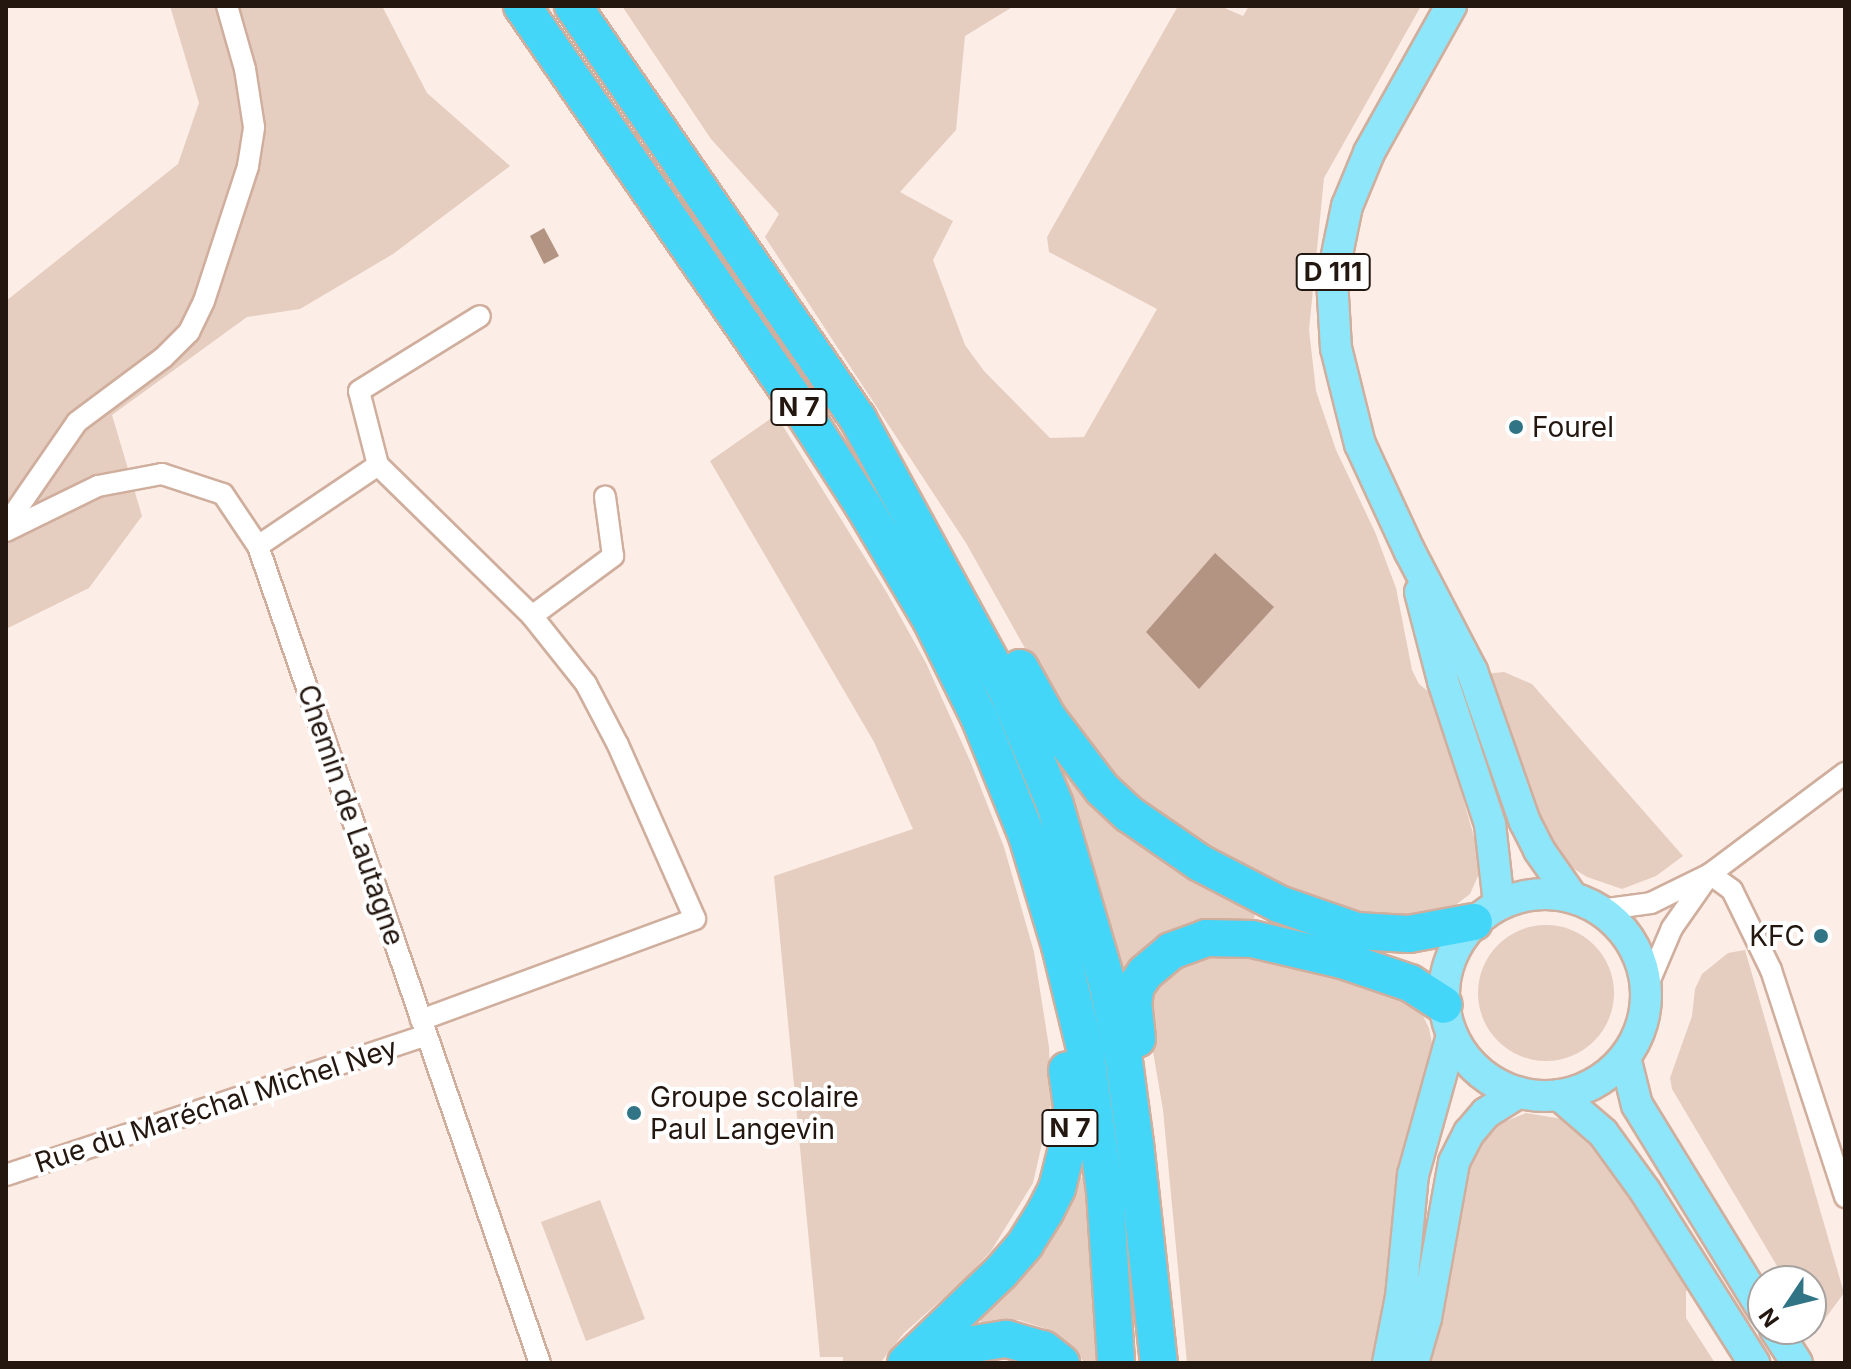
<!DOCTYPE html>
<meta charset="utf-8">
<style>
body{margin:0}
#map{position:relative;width:1851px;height:1369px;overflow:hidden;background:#fcede6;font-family:Inter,sans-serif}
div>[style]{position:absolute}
.green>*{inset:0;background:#e5cdc0}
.round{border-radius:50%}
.water>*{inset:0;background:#b39483}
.roads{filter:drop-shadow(2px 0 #d0ae9d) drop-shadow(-2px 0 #d0ae9d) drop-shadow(0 2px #d0ae9d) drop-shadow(0 -2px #d0ae9d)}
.street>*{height:20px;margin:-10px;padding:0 10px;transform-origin:10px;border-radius:10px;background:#fff}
.primary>*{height:30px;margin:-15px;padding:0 15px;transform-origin:15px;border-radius:15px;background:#8ee6fb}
.primary>.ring{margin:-15px;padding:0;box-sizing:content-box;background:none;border:30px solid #8ee6fb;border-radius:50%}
.highway>*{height:36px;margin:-18px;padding:0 18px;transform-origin:18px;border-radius:18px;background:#43d6f8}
.dots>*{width:22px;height:22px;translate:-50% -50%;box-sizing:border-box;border:4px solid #fff;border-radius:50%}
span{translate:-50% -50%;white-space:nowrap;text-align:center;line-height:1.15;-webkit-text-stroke:8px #fff;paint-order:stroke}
.shield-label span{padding:2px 6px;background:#fff;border:2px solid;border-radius:6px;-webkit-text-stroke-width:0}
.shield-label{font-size:26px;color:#231710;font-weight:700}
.poi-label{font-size:28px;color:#231710}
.left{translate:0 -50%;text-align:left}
.right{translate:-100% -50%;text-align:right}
.street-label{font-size:28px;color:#231710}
.frame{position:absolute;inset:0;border:8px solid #231710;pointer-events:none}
.north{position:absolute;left:1747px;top:1265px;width:80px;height:80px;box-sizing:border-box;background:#fff;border:2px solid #a7a29f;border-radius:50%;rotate:235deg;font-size:22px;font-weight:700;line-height:32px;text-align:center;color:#231710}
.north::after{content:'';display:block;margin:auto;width:28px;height:36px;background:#317485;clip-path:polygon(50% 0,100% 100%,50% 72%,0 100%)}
</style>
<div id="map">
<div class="green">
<i style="clip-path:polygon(170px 6px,382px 6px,427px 93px,510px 166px,393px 254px,300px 309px,247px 317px,112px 415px,142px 516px,89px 588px,6px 629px,6px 301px,178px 164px,199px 103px)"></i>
<i style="clip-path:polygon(622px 6px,1014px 6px,965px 36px,956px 130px,900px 192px,953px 221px,933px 260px,965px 345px,984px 371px,1050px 438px,1084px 437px,1157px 309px,1049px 252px,1047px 237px,1178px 6px,1220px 6px,1243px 16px,1249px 6px,1421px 6px,1324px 178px,1309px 330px,1316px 391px,1336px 450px,1375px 532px,1396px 588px,1412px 670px,1419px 684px,1434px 696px,1478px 851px,1478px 876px,1470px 894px,1449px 910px,1417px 917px,1363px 920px,1299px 894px,1237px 861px,1147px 810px,1102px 772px,1064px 718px,966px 543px,765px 237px,779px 214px,711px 139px)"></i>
<i style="clip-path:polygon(776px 415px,887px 593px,926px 663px,971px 763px,1004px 847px,1034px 952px,1049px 1047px,1051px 1104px,1033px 1183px,991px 1251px,965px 1279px,904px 1333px,880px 1363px,843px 1363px,843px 1357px,820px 1357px,774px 876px,913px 829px,874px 742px,710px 461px)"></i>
<i style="clip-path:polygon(1504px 672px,1532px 684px,1683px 856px,1656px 876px,1622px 889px,1587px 877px,1563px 862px,1540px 825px,1484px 674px)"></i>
<i style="clip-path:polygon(1069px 765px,1256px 905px,1253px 926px,1131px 973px,1122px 971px,1057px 772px)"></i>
<i class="round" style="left:1478px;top:925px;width:136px;height:136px"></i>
<i style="clip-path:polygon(1745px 950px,1844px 1293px,1816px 1331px,1811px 1323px,1811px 1281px,1786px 1281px,1672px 1089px,1670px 1078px,1692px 1016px,1695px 989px,1702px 974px,1728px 953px)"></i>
<i style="clip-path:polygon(1207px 954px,1247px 955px,1399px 992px,1419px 1008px,1429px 1028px,1433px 1048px,1381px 1363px,1187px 1363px,1163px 1110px,1147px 1016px,1151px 991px,1165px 973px)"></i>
<i style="clip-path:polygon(1526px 1113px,1574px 1121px,1587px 1134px,1692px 1285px,1686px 1291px,1686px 1318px,1715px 1363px,1422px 1363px,1470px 1169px,1480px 1143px,1492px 1127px)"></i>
<i style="clip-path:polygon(1086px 1177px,1099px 1363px,1085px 1363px,1068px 1344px,1044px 1328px,1019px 1320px,982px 1324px,977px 1313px,1077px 1178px)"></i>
<i style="clip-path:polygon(600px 1200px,645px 1319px,586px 1341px,541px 1222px)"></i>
</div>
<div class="water">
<i style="clip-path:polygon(544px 228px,559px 256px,544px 264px,530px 236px)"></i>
<i style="clip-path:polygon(1215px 553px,1274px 607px,1199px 689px,1146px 632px)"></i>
</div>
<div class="roads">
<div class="street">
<i style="left:378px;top:465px;width:76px;rotate:-104.4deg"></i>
<i style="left:359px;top:391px;width:142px;rotate:-31.8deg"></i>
<i style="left:6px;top:525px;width:125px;rotate:-55.4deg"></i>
<i style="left:77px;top:422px;width:107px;rotate:-36.7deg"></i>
<i style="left:163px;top:358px;width:37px;rotate:-45deg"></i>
<i style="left:189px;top:332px;width:34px;rotate:-64deg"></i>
<i style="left:204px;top:301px;width:142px;rotate:-71.9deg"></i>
<i style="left:248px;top:166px;width:39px;rotate:-81deg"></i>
<i style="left:254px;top:127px;width:59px;rotate:-98.8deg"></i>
<i style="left:245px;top:69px;width:66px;rotate:-105.9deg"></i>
<i style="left:6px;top:531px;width:102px;rotate:-26.1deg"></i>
<i style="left:98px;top:486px;width:65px;rotate:-10.6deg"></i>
<i style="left:162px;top:474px;width:64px;rotate:18.2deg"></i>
<i style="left:223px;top:494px;width:63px;rotate:56.1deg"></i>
<i style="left:258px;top:546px;width:864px;rotate:70.96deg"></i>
<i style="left:258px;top:546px;width:145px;rotate:-34deg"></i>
<i style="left:378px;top:465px;width:216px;rotate:44.4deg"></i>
<i style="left:532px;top:616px;width:87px;rotate:51.5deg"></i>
<i style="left:586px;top:684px;width:69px;rotate:62.3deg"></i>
<i style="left:618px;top:745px;width:190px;rotate:66.1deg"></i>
<i style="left:695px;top:919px;width:292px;rotate:159.8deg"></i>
<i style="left:532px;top:616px;width:101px;rotate:-36.5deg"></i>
<i style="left:613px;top:556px;width:60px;rotate:-97.7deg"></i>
<i style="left:1710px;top:874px;width:27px;rotate:36deg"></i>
<i style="left:1732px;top:890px;width:89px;rotate:64deg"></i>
<i style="left:1771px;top:970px;width:239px;rotate:71.9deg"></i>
<i style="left:1600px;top:910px;width:51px;rotate:-7.8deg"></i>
<i style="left:1651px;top:903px;width:66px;rotate:-26.2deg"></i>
<i style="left:1710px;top:874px;width:169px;rotate:-36.8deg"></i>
<i style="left:1646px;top:989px;width:66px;rotate:-66.9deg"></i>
<i style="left:1672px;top:928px;width:61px;rotate:-55deg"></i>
<i style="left:6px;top:1175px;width:443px;rotate:-18.4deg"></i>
</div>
<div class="primary">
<i style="left:1451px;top:6px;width:168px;rotate:119.2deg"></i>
<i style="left:1369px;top:153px;width:57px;rotate:112.5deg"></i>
<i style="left:1347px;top:206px;width:75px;rotate:101.6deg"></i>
<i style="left:1332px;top:279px;width:69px;rotate:86.7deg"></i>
<i style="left:1336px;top:348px;width:99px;rotate:76deg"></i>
<i style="left:1360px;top:444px;width:119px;rotate:65.2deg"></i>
<i style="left:1410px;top:552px;width:134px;rotate:62.5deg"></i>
<i style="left:1472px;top:671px;width:160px;rotate:70.7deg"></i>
<i style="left:1525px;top:822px;width:31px;rotate:63deg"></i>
<i style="left:1539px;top:850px;width:57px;rotate:54.9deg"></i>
<i style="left:1420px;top:592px;width:92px;rotate:75.5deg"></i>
<i style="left:1443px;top:681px;width:151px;rotate:71.8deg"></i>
<i style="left:1490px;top:824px;width:81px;rotate:83.6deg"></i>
<i class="ring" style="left:1444px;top:894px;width:172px;height:172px"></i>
<i style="left:1625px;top:1057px;width:49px;rotate:76deg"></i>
<i style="left:1637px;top:1105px;width:241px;rotate:58.4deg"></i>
<i style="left:1559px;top:1095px;width:58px;rotate:40.8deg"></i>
<i style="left:1603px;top:1133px;width:72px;rotate:54.1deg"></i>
<i style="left:1645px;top:1191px;width:204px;rotate:57.6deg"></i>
<i style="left:1775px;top:1329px;width:40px;rotate:57.1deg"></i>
<i style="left:1388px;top:1363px;width:67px;rotate:-78.9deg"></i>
<i style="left:1401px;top:1297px;width:123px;rotate:-84.4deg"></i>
<i style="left:1413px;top:1175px;width:145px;rotate:-74.4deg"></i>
<i style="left:1413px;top:1363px;width:47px;rotate:-73.9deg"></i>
<i style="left:1426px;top:1318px;width:158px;rotate:-79.8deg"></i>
<i style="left:1454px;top:1162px;width:33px;rotate:-63deg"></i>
<i style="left:1469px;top:1133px;width:26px;rotate:-50deg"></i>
<i style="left:1486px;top:1113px;width:39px;rotate:-32deg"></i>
</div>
<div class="highway">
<i style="left:522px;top:6px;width:494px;rotate:55.3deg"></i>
<i style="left:803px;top:412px;width:111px;rotate:57.2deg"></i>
<i style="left:863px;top:505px;width:134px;rotate:59.4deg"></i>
<i style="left:931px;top:620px;width:108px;rotate:63.7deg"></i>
<i style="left:979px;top:717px;width:128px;rotate:68deg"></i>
<i style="left:1027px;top:836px;width:115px;rotate:73.3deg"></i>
<i style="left:1060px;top:946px;width:110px;rotate:76.3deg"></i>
<i style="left:1086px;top:1053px;width:139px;rotate:82.2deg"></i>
<i style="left:1105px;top:1191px;width:172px;rotate:86.3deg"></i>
<i style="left:573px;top:6px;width:502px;rotate:55.39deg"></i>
<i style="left:858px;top:419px;width:312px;rotate:61.3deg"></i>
<i style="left:1008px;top:693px;width:121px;rotate:67.2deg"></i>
<i style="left:1055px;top:805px;width:185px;rotate:73.7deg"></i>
<i style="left:1107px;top:983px;width:80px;rotate:77.7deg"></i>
<i style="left:1124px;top:1061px;width:83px;rotate:82.4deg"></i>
<i style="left:1135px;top:1143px;width:221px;rotate:83.8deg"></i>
<i style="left:1020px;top:668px;width:57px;rotate:60.8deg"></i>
<i style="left:1048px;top:718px;width:89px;rotate:52.7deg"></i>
<i style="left:1102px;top:789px;width:37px;rotate:43deg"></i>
<i style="left:1129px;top:814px;width:86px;rotate:34.6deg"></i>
<i style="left:1200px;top:863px;width:89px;rotate:27.4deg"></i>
<i style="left:1279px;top:904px;width:83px;rotate:19.1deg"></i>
<i style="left:1357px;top:931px;width:52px;rotate:3.3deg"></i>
<i style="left:1409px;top:934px;width:66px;rotate:-10.5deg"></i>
<i style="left:1137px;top:1039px;width:36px;rotate:-96deg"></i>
<i style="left:1133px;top:1003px;width:17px;rotate:-80deg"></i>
<i style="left:1136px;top:986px;width:16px;rotate:-55deg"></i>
<i style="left:1145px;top:973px;width:34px;rotate:-40deg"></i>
<i style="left:1171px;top:951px;width:37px;rotate:-20deg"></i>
<i style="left:1206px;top:938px;width:46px;rotate:1.2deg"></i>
<i style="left:1252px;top:939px;width:92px;rotate:13.1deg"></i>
<i style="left:1342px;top:960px;width:72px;rotate:18.7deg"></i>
<i style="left:1410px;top:983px;width:40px;rotate:32.9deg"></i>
<i style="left:906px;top:1363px;width:132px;rotate:-43.8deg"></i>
<i style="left:1001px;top:1272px;width:37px;rotate:-49deg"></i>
<i style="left:1025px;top:1244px;width:38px;rotate:-58deg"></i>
<i style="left:1045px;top:1212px;width:27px;rotate:-63deg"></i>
<i style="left:1057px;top:1188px;width:49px;rotate:-76deg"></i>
<i style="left:1069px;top:1140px;width:34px;rotate:-85deg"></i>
<i style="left:1072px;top:1106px;width:36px;rotate:-98deg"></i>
<i style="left:948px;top:1363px;width:32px;rotate:-36deg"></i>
<i style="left:974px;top:1344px;width:33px;rotate:-9deg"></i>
<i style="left:1007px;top:1339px;width:37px;rotate:16deg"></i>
<i style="left:1043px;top:1349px;width:23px;rotate:38deg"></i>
</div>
</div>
<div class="dots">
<i style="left:1516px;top:427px;background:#317485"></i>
<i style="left:1821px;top:936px;background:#317485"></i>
<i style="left:634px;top:1113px;background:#317485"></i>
</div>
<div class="shield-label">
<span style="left:1333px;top:272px">D 111</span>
<span style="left:799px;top:407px">N 7</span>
<span style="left:1070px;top:1128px">N 7</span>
</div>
<div class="poi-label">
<span class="left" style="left:1532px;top:427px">Fourel</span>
<span class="right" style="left:1805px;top:936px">KFC</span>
<span class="left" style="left:650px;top:1113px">Groupe scolaire<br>Paul Langevin</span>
</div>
<div class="street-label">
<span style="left:351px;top:815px;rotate:71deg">Chemin de Lautagne</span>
<span style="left:216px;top:1105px;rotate:-18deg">Rue du Maréchal Michel Ney</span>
</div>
<div class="frame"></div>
<div class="north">N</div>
</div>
